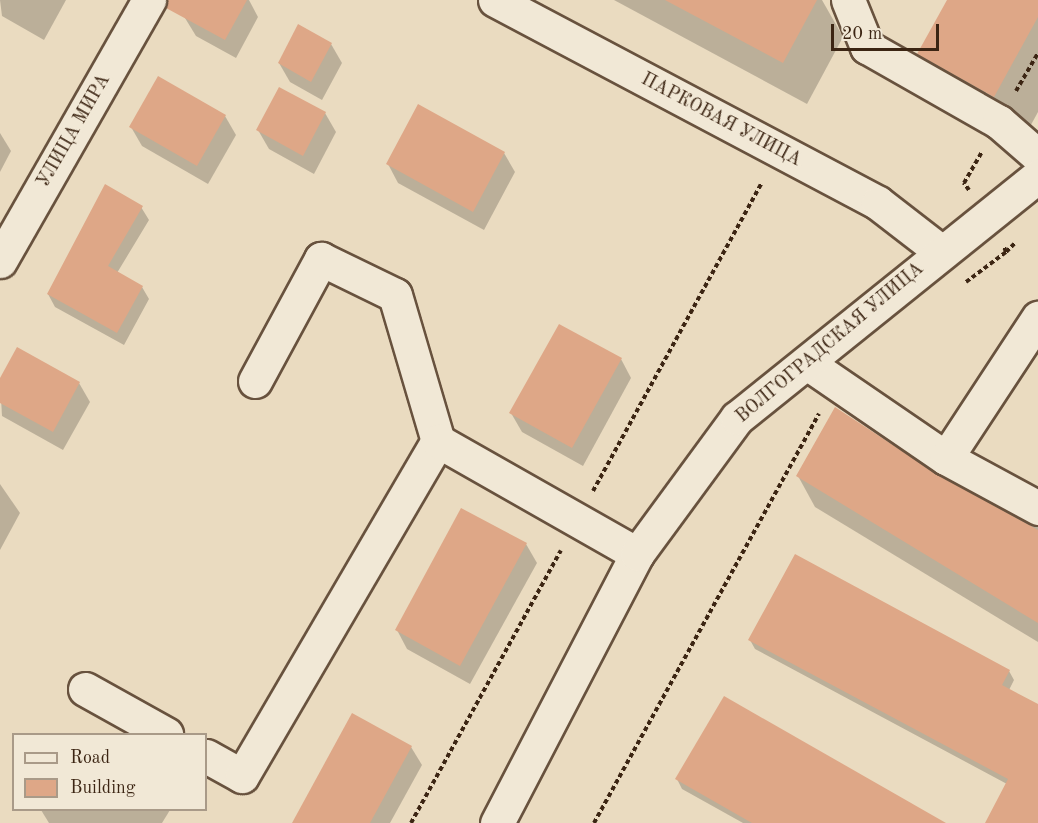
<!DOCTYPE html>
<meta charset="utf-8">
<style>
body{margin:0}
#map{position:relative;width:1038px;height:823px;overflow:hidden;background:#eadbc0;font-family:"Old Standard TT",serif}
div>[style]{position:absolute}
.shadow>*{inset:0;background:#0003}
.building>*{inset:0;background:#dea787}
.path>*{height:4px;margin-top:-2px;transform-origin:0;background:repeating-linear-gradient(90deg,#3c2513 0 4.5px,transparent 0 7.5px)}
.roads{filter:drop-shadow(2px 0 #68523e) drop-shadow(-2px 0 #68523e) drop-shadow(0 2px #68523e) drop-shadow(0 -2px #68523e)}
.minor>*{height:33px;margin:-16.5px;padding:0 16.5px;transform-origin:16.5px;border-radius:16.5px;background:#f1e8d6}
span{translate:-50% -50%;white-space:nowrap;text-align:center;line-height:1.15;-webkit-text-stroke:4.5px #f1e8d6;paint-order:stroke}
.street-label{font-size:18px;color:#3c2513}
.legend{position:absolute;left:12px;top:733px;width:195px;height:78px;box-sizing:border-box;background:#f1e8d6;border:2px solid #a99a88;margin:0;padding:8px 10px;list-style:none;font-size:18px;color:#3c2513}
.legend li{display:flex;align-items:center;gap:12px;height:30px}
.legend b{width:30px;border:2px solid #a99a88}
.scale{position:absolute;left:831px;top:24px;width:108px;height:27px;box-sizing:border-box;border:3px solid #3c2513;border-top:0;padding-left:8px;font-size:18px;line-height:21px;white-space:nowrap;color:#3c2513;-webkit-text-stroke:4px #f1e8d6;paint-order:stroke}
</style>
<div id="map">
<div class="shadow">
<i style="clip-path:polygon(0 0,66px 0,44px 40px,2px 16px)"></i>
<i style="clip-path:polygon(195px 0,249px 0,258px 17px,236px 58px,196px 36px,185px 18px)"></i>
<i style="clip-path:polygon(614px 0,822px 0,843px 37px,807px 104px)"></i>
<i style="clip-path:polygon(949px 0,1029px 0,1038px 5px,1038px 112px,1021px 143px,946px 101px,919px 54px)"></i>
<i style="clip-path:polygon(331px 44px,342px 63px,322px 100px,290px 82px,279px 63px)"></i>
<i style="clip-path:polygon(325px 113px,336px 132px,314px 174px,269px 149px,258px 130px)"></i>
<i style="clip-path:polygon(225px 116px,236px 135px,208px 184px,142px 146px,131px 127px)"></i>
<i style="clip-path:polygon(0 133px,11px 151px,0 172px)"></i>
<i style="clip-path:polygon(504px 153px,515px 172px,484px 230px,398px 183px,388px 164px)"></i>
<i style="clip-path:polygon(141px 207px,149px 220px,117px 273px,142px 287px,149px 299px,124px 345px,55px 307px,48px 294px)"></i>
<i style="clip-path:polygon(621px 359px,631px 378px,583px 466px,522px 432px,511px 413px)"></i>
<i style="clip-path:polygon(0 381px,79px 383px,90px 402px,63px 450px,2px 416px)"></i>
<i style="clip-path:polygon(798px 476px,936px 476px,1038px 527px,1038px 642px,815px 507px)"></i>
<i style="clip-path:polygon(0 484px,20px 513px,0 550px)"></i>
<i style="clip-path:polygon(526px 544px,537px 563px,470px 684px,407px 649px,397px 630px)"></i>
<i style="clip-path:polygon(750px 640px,1009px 671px,1014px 680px,1009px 690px,1038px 705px,1038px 823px,987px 823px,1007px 784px,755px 649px)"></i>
<i style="clip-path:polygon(411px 747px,422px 765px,390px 823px,294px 823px)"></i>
<i style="clip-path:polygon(677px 779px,943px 823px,743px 823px,682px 789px)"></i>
<i style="clip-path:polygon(41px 810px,170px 810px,162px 823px,49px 823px)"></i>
</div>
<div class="building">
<i style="clip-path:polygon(168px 0,247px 0,225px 40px,166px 8px)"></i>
<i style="clip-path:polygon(665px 0,817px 0,783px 63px)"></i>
<i style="clip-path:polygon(947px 0,1038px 0,1038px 17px,994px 97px,917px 54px)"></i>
<i style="clip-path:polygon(298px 24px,332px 43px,311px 82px,278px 63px)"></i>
<i style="clip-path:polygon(158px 76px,226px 115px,197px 166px,129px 127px)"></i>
<i style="clip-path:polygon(279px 87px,326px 112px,303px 156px,256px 130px)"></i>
<i style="clip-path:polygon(418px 104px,505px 152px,473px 212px,386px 164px)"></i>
<i style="clip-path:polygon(105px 184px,143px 206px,108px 266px,143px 286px,117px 333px,47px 294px)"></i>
<i style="clip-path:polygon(559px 324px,622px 358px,572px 448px,509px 413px)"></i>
<i style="clip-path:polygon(17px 347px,80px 382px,53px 432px,0 403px,0 378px)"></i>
<i style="clip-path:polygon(835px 407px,937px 474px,1038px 530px,1038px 623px,796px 476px)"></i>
<i style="clip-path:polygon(461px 508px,527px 543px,460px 666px,395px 630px)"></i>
<i style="clip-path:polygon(795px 554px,1010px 670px,1002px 685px,1038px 704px,1038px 823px,985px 823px,1008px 779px,748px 640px)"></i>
<i style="clip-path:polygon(724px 696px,946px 823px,752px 823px,675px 779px)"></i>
<i style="clip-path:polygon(352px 713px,412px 746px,370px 823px,292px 823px)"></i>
</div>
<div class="path">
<i style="left:1016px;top:91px;width:44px;rotate:-59.9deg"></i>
<i style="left:969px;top:190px;width:9px;rotate:-126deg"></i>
<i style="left:964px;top:183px;width:36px;rotate:-60deg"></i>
<i style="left:1006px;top:252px;width:14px;rotate:-45deg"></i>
<i style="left:966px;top:282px;width:50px;rotate:-36.9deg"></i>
<i style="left:1006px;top:252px;width:5px;rotate:-112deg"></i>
<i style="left:593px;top:491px;width:352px;rotate:-61.3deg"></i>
<i style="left:411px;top:823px;width:311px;rotate:-61.2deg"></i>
<i style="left:594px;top:823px;width:467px;rotate:-61.2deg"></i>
</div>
<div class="roads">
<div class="minor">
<i style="left:495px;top:0;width:433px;rotate:27.9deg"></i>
<i style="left:878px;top:203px;width:78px;rotate:37.7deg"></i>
<i style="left:848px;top:0;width:51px;rotate:68deg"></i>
<i style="left:867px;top:47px;width:152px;rotate:29.6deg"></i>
<i style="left:999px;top:122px;width:52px;rotate:41.1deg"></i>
<i style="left:0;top:261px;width:301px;rotate:-60.3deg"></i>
<i style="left:807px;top:363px;width:168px;rotate:34.4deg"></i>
<i style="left:946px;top:458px;width:168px;rotate:-56.7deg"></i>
<i style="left:255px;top:381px;width:139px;rotate:-61.6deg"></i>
<i style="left:321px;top:259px;width:82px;rotate:25.9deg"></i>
<i style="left:395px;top:295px;width:152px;rotate:73.6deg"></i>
<i style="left:946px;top:458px;width:105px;rotate:28.5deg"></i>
<i style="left:85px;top:689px;width:93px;rotate:29.1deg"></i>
<i style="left:206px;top:756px;width:41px;rotate:29.1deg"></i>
<i style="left:242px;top:776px;width:388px;rotate:-59.7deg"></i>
<i style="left:438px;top:441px;width:229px;rotate:29.6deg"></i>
<i style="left:497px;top:823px;width:303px;rotate:-62.5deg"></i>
<i style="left:637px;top:554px;width:169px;rotate:-53.7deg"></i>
<i style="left:737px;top:418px;width:386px;rotate:-38.8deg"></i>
</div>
</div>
<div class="street-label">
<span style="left:721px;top:120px;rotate:28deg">ПАРКОВАЯ УЛИЦА</span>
<span style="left:74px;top:131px;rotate:-60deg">УЛИЦА МИРА</span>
<span style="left:830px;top:343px;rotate:-40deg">ВОЛГОГРАДСКАЯ УЛИЦА</span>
</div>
<ul class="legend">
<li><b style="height:8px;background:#f1e8d6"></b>Road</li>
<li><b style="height:16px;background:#dea787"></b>Building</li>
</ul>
<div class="scale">20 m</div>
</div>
